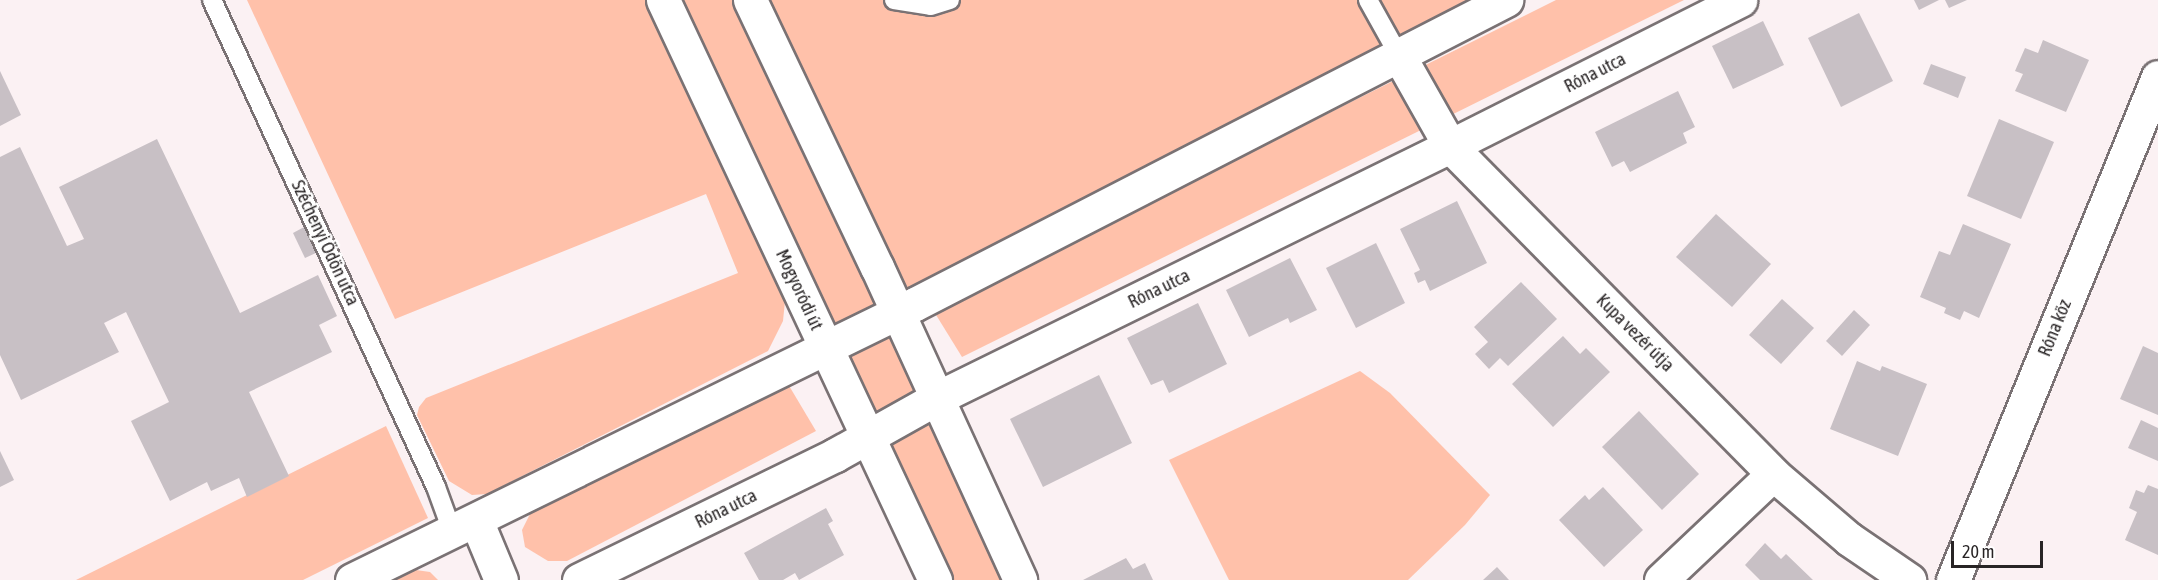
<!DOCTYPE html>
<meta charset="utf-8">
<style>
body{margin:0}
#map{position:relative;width:2158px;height:580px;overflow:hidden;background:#fbf1f3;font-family:"Asap Condensed",sans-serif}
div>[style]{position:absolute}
.green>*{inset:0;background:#ffc1aa}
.building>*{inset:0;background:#c8c0c5}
.roads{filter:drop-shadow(2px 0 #7a7274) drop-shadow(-2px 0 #7a7274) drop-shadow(0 2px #7a7274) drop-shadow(0 -2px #7a7274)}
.service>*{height:18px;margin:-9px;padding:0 9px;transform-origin:9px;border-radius:9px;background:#fff}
.minor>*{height:33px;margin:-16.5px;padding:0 16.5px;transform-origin:16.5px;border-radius:16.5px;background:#fff}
.tertiary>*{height:33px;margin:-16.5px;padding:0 16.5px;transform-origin:16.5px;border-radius:16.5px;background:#fff}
span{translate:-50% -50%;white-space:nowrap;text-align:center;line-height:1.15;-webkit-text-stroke:5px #fff;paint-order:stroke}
.street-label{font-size:18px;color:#282425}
.scale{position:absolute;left:1951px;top:541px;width:92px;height:27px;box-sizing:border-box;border:3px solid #282425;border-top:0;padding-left:8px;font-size:18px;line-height:21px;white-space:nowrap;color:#282425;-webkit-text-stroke:4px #fff;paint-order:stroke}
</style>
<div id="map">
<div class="green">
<i style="clip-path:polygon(247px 0,645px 0,777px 272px,785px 301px,783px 321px,768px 351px,487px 494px,472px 495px,449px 481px,417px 415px,419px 407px,426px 398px,738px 273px,706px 194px,395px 319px)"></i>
<i style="clip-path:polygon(663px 0,1506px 0,898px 313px,1020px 580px,935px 580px)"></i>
<i style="clip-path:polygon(1556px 0,1684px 0,962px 357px,933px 310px)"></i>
<i style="clip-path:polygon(1360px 371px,1390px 393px,1490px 495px,1465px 525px,1408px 580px,1229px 580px,1169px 460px)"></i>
<i style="clip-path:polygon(788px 384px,816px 431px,567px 561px,548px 561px,525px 547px,522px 530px,535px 504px)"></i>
<i style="clip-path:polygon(386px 426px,428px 518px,303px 580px,76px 580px)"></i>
<i style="clip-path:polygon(409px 569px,430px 572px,438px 580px,390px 580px)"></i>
</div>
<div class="building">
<i style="clip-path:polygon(1914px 0,1939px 0,1919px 10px)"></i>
<i style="clip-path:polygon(1945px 0,1967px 0,1949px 8px)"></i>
<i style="clip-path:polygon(1859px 13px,1893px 81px,1841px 107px,1808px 38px)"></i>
<i style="clip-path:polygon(1763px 21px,1784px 65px,1733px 89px,1712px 46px)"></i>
<i style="clip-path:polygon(2043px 40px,2089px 60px,2066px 112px,2015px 91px,2023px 74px,2015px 71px,2025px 48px,2038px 53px)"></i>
<i style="clip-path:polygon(1931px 64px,1966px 77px,1958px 98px,1923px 84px)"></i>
<i style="clip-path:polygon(0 71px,21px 115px,0 126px)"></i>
<i style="clip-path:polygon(1678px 91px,1695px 127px,1683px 133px,1687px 143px,1630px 172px,1624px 161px,1612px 167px,1595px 132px)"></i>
<i style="clip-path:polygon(1999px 119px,2054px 142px,2021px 219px,1967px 196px)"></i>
<i style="clip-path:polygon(157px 139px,240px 313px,318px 275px,337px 316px,319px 325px,332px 352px,249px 392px,289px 476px,247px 497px,239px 478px,211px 491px,207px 482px,170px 501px,131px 421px,169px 402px,126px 312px,104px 323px,119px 352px,21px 400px,0 355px,0 157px,20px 147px,67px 246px,84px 239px,59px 187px)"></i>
<i style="clip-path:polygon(1457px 201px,1487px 263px,1430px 291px,1425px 280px,1418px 283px,1414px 273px,1420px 270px,1400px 229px)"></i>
<i style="clip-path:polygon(1716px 214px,1771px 264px,1732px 307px,1676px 257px)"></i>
<i style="clip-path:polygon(1963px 224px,2011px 244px,1979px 318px,1964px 311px,1960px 320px,1944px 313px,1946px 308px,1920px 297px,1939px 251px,1950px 255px)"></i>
<i style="clip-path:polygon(306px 226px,318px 252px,305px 258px,293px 233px)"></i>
<i style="clip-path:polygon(1376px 243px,1405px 303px,1356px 328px,1326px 268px)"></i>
<i style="clip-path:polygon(1290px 258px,1317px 310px,1290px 323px,1288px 318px,1249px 337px,1226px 290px)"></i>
<i style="clip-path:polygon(1521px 282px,1557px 319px,1508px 366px,1500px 358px,1489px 369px,1475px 354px,1488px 342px,1474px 327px)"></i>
<i style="clip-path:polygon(1782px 299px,1814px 328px,1781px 364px,1749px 335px)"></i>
<i style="clip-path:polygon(1198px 303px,1227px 364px,1169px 393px,1163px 380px,1151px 385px,1127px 338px)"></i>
<i style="clip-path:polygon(1854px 310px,1870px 325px,1842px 356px,1826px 341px)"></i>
<i style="clip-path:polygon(1563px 336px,1580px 354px,1586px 348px,1610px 372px,1553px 427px,1512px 384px)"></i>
<i style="clip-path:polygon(2143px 346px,2158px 353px,2158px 415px,2120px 399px)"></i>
<i style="clip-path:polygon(1857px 361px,1880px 371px,1882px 366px,1927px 384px,1898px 456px,1830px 429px)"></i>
<i style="clip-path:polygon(1099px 375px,1132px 443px,1043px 487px,1010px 419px)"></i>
<i style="clip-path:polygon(1639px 411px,1699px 474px,1662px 510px,1602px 447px)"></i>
<i style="clip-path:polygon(2141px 420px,2158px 428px,2158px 461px,2128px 448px)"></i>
<i style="clip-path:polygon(0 451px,14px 480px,0 487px)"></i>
<i style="clip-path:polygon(2148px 485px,2158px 489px,2158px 555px,2125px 540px,2137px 512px,2129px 508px,2136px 490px,2144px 493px)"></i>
<i style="clip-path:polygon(1603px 487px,1643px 530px,1604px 567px,1559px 520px,1585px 495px,1589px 500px)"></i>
<i style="clip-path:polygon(826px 508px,833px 521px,828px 524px,844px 555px,799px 580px,795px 573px,783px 580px,759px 580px,744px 553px)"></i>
<i style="clip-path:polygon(1765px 543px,1781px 559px,1786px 554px,1813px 580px,1760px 580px,1745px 565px)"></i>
<i style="clip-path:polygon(1126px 558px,1133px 569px,1145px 563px,1153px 580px,1083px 580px)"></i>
<i style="clip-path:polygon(1497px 567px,1509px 580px,1483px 580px)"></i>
</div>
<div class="roads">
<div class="service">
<i style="left:212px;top:0;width:536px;rotate:65.3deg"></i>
<i style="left:436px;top:487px;width:47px;rotate:70deg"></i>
<i style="left:894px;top:0;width:37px;rotate:9deg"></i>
<i style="left:931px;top:6px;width:20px;rotate:-18deg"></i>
<i style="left:1368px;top:0;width:62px;rotate:60.9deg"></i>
</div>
<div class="minor">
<i style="left:1398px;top:54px;width:106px;rotate:60.5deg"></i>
<i style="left:1450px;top:146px;width:460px;rotate:45.4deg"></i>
<i style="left:1773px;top:474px;width:100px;rotate:40.5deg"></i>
<i style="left:1849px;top:539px;width:73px;rotate:34.3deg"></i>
<i style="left:476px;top:520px;width:65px;rotate:67.4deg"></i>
<i style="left:1661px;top:580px;width:154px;rotate:-43.4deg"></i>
<i style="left:1953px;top:580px;width:543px;rotate:-67.83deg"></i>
</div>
<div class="tertiary">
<i style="left:663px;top:0;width:641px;rotate:64.88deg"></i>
<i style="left:750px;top:0;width:296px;rotate:64.6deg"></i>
<i style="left:877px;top:267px;width:344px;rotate:65.4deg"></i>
<i style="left:352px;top:580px;width:627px;rotate:-26.12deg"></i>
<i style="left:915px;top:304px;width:665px;rotate:-27.22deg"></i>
<i style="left:579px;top:580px;width:285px;rotate:-26deg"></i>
<i style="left:835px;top:455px;width:117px;rotate:-29.2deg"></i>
<i style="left:937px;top:398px;width:572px;rotate:-26.16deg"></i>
<i style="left:1450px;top:146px;width:325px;rotate:-26.7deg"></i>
</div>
</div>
<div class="street-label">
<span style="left:1595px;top:73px;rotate:-27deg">Róna utca</span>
<span style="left:325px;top:243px;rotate:65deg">Széchenyi Ödön utca</span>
<span style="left:1159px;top:289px;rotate:-26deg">Róna utca</span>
<span style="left:799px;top:290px;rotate:65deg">Mogyoródi út</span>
<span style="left:2055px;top:328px;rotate:-68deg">Róna köz</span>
<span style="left:1635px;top:333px;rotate:45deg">Kupa vezér útja</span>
<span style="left:726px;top:509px;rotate:-26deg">Róna utca</span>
</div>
<div class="scale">20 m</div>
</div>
